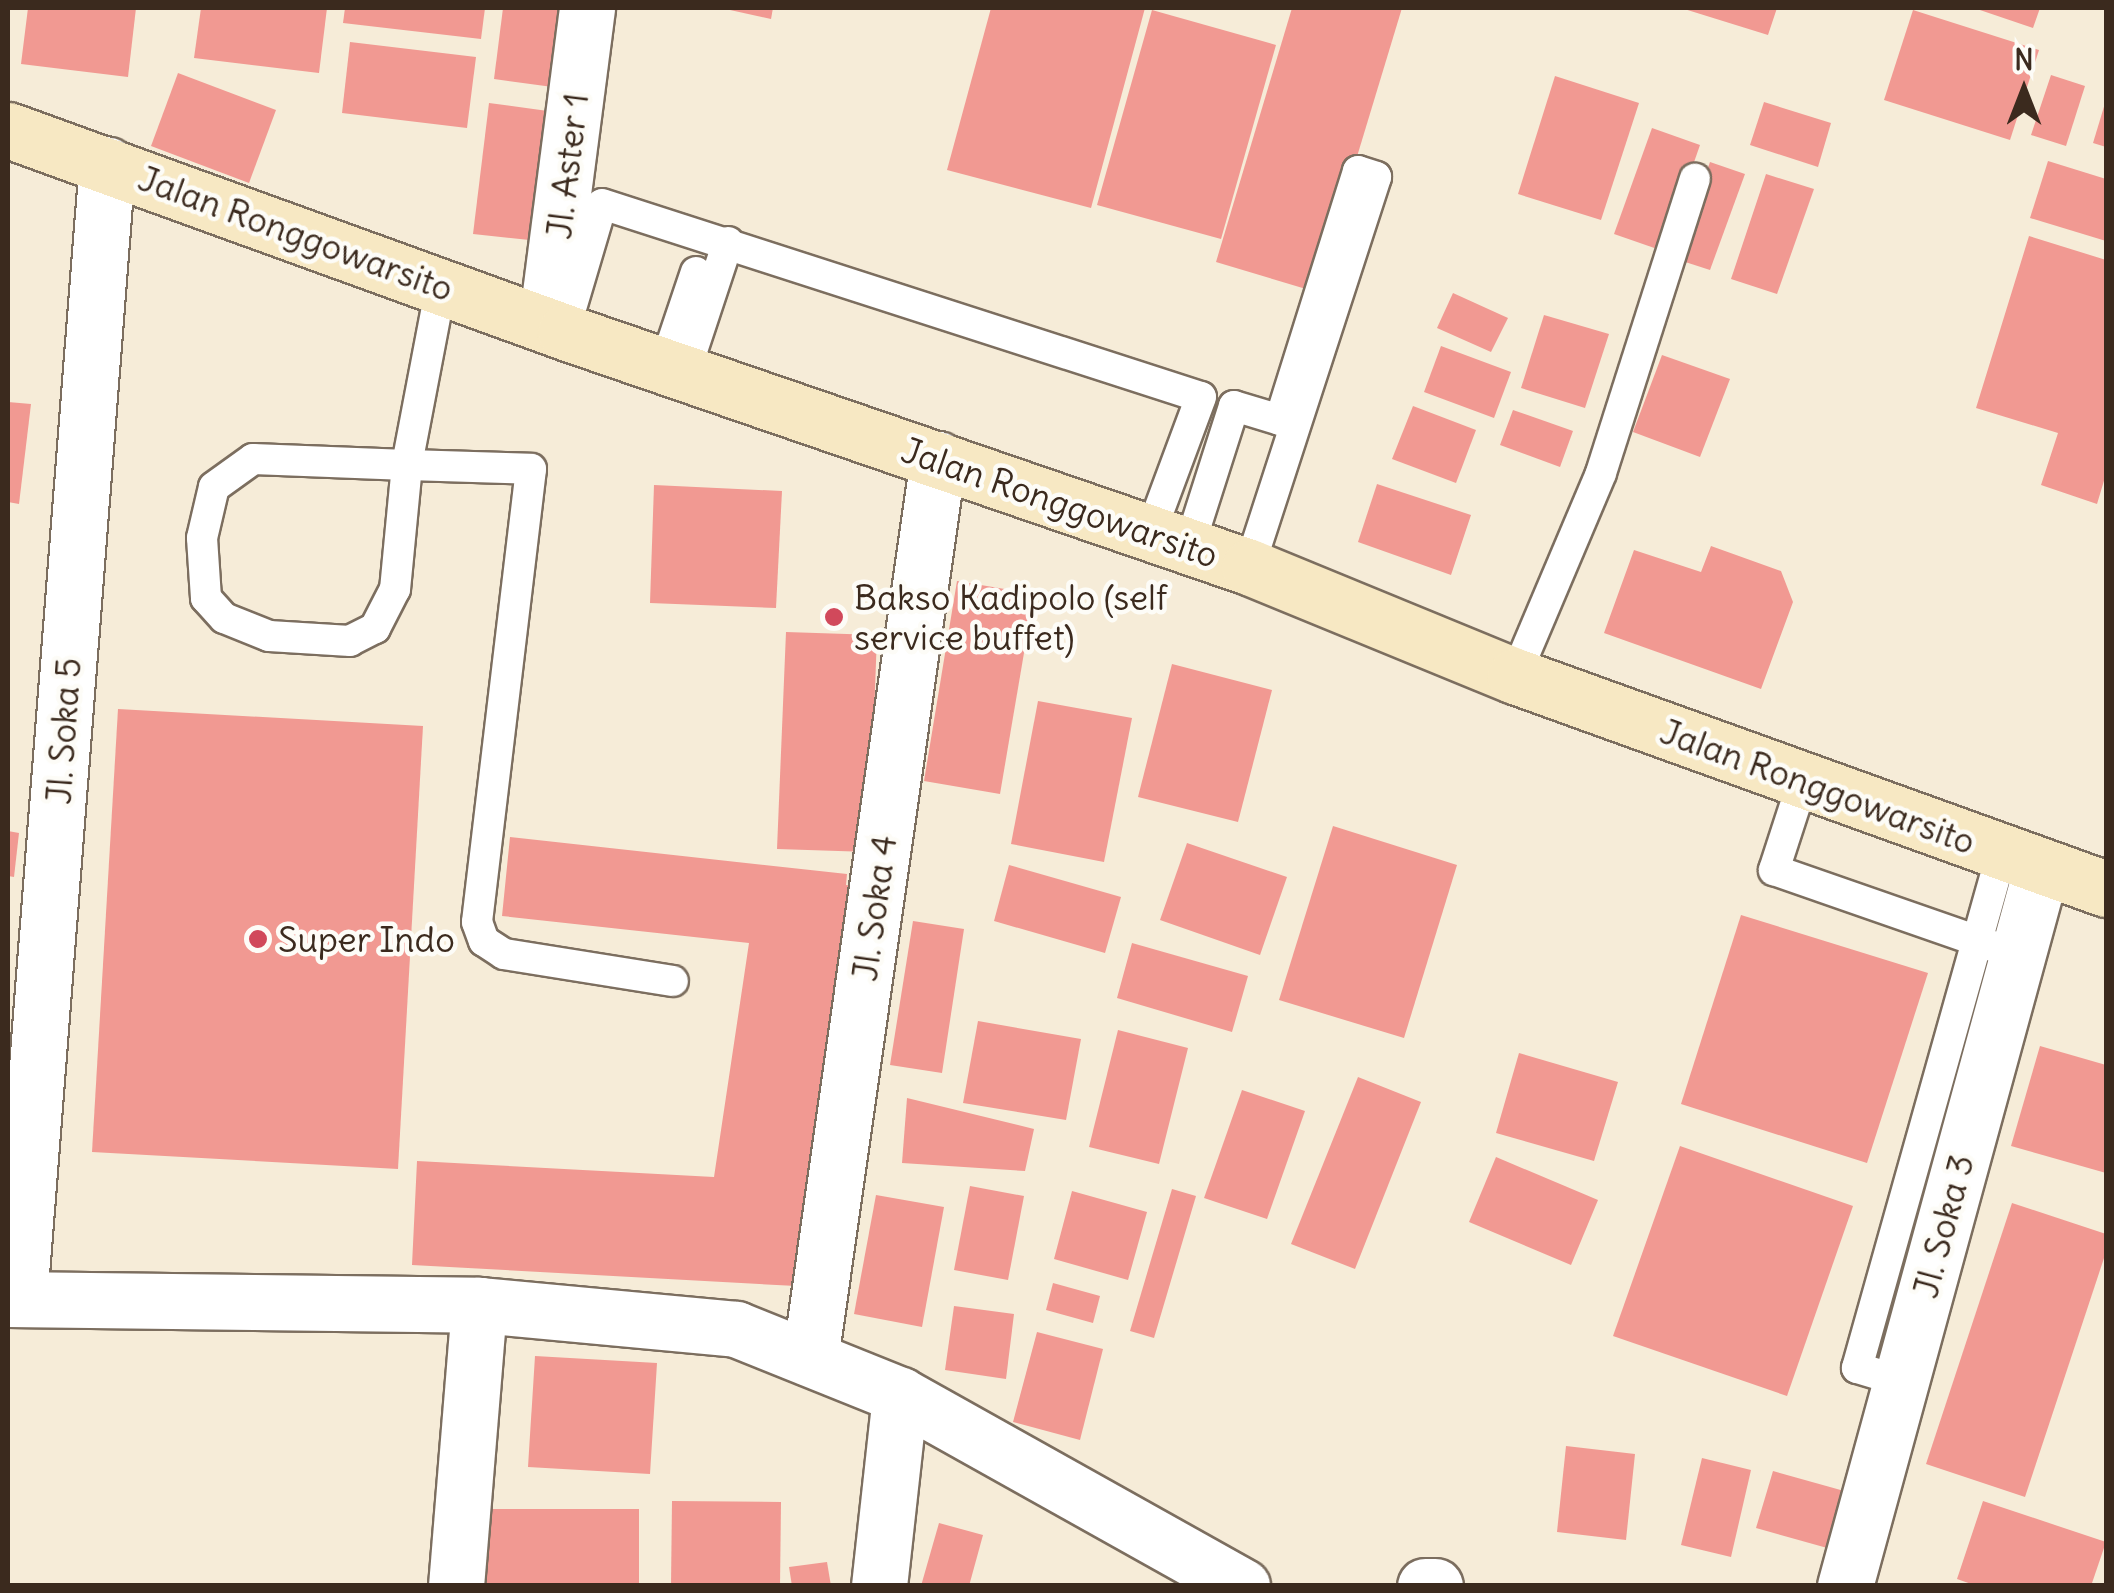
<!DOCTYPE html>
<style>
body{margin:0}
#map{position:relative;width:2114px;height:1593px;overflow:hidden;background:#f6ecd8;font-family:Delius,sans-serif}
div>[style]{position:absolute}
.building>*{inset:0;background:#f19992}
.roads{filter:drop-shadow(2px 0 #7c6e5f) drop-shadow(-2px 0 #7c6e5f) drop-shadow(0 2px #7c6e5f) drop-shadow(0 -2px #7c6e5f)}
.service>*{height:30px;margin:-15px;padding:0 15px;transform-origin:15px;border-radius:15px;background:#fff}
.minor>*{height:55px;margin:-27.5px;padding:0 27.5px;transform-origin:27.5px;border-radius:27.5px;background:#fff}
.secondary>*{height:55px;margin:-27.5px;padding:0 27.5px;transform-origin:27.5px;border-radius:27.5px;background:#f7e8c3}
.dots>*{width:28px;height:28px;translate:-50% -50%;box-sizing:border-box;border:5px solid #fdfcf7;border-radius:50%}
span{translate:-50% -50%;white-space:nowrap;text-align:center;line-height:1.15;-webkit-text-stroke:9px #fdfcf7;paint-order:stroke}
.street-label{font-size:35px;color:#3b2a1e}
.poi-label{font-size:35px;color:#3b2a1e}
.left{translate:0 -50%;text-align:left}
.frame{position:absolute;inset:0;border:10px solid #3b2a1e;pointer-events:none}
.north{position:absolute;left:1974px;top:40px;width:100px;height:100px;-webkit-text-stroke:8px #fdfcf7;paint-order:stroke;rotate:0deg;font-size:28px;font-weight:700;line-height:40px;text-align:center;color:#3b2a1e}
.north::after{content:'';display:block;margin:auto;width:35px;height:45px;background:#3b2a1e;clip-path:polygon(50% 0,100% 100%,50% 72%,0 100%)}
</style>
<div id="map">
<div class="building">
<i style="clip-path:polygon(28px 8px,136px 8px,128px 77px,21px 64px)"></i>
<i style="clip-path:polygon(201px 8px,327px 8px,319px 73px,194px 58px)"></i>
<i style="clip-path:polygon(345px 8px,485px 8px,481px 39px,343px 23px)"></i>
<i style="clip-path:polygon(503px 8px,569px 8px,560px 88px,494px 79px)"></i>
<i style="clip-path:polygon(721px 8px,773px 8px,771px 19px)"></i>
<i style="clip-path:polygon(991px 8px,1145px 8px,1091px 208px,947px 170px)"></i>
<i style="clip-path:polygon(1292px 8px,1402px 8px,1316px 292px,1216px 262px)"></i>
<i style="clip-path:polygon(1681px 8px,1777px 8px,1768px 35px)"></i>
<i style="clip-path:polygon(1974px 8px,2040px 8px,2033px 28px)"></i>
<i style="clip-path:polygon(1152px 10px,1276px 45px,1221px 239px,1097px 205px)"></i>
<i style="clip-path:polygon(1913px 10px,2039px 50px,2010px 140px,1884px 100px)"></i>
<i style="clip-path:polygon(350px 42px,476px 57px,467px 128px,342px 113px)"></i>
<i style="clip-path:polygon(178px 73px,276px 110px,249px 183px,151px 146px)"></i>
<i style="clip-path:polygon(2051px 75px,2085px 86px,2066px 146px,2031px 135px)"></i>
<i style="clip-path:polygon(1555px 76px,1639px 103px,1601px 220px,1518px 194px)"></i>
<i style="clip-path:polygon(2106px 100px,2106px 147px,2093px 143px)"></i>
<i style="clip-path:polygon(1764px 102px,1831px 123px,1818px 167px,1750px 145px)"></i>
<i style="clip-path:polygon(489px 103px,555px 112px,539px 241px,473px 234px)"></i>
<i style="clip-path:polygon(1652px 128px,1700px 145px,1663px 251px,1614px 234px)"></i>
<i style="clip-path:polygon(2048px 161px,2106px 179px,2106px 241px,2030px 218px)"></i>
<i style="clip-path:polygon(1710px 162px,1745px 174px,1710px 270px,1676px 259px)"></i>
<i style="clip-path:polygon(1766px 174px,1814px 189px,1777px 294px,1731px 279px)"></i>
<i style="clip-path:polygon(2029px 236px,2106px 260px,2106px 474px,2097px 504px,2041px 485px,2058px 433px,1976px 408px)"></i>
<i style="clip-path:polygon(1453px 293px,1508px 318px,1491px 352px,1437px 328px)"></i>
<i style="clip-path:polygon(1544px 315px,1609px 334px,1585px 408px,1521px 388px)"></i>
<i style="clip-path:polygon(1441px 346px,1511px 372px,1494px 418px,1424px 392px)"></i>
<i style="clip-path:polygon(1662px 355px,1730px 379px,1700px 457px,1633px 432px)"></i>
<i style="clip-path:polygon(8px 402px,31px 404px,19px 504px,8px 502px)"></i>
<i style="clip-path:polygon(1413px 406px,1476px 430px,1456px 483px,1392px 459px)"></i>
<i style="clip-path:polygon(1513px 410px,1573px 431px,1560px 467px,1500px 445px)"></i>
<i style="clip-path:polygon(1377px 484px,1471px 515px,1451px 575px,1358px 542px)"></i>
<i style="clip-path:polygon(654px 485px,782px 491px,776px 608px,650px 603px)"></i>
<i style="clip-path:polygon(1711px 546px,1781px 571px,1793px 602px,1761px 689px,1604px 633px,1634px 550px,1701px 572px)"></i>
<i style="clip-path:polygon(957px 581px,1034px 594px,1000px 794px,924px 781px)"></i>
<i style="clip-path:polygon(786px 632px,877px 635px,869px 852px,777px 849px)"></i>
<i style="clip-path:polygon(1172px 664px,1272px 690px,1238px 822px,1138px 797px)"></i>
<i style="clip-path:polygon(1038px 701px,1132px 718px,1104px 862px,1011px 844px)"></i>
<i style="clip-path:polygon(118px 709px,423px 726px,398px 1169px,92px 1152px)"></i>
<i style="clip-path:polygon(1333px 826px,1457px 865px,1404px 1038px,1279px 1000px)"></i>
<i style="clip-path:polygon(8px 831px,19px 833px,14px 877px,8px 876px)"></i>
<i style="clip-path:polygon(510px 837px,847px 874px,846px 885px,856px 886px,796px 1286px,412px 1265px,417px 1161px,714px 1177px,749px 943px,502px 916px)"></i>
<i style="clip-path:polygon(1187px 843px,1287px 877px,1260px 955px,1160px 920px)"></i>
<i style="clip-path:polygon(1009px 865px,1121px 897px,1105px 953px,994px 921px)"></i>
<i style="clip-path:polygon(1741px 915px,1928px 973px,1867px 1163px,1681px 1104px)"></i>
<i style="clip-path:polygon(913px 921px,964px 929px,942px 1073px,890px 1065px)"></i>
<i style="clip-path:polygon(1132px 943px,1248px 976px,1232px 1032px,1117px 998px)"></i>
<i style="clip-path:polygon(978px 1021px,1081px 1039px,1066px 1120px,963px 1103px)"></i>
<i style="clip-path:polygon(1118px 1030px,1188px 1048px,1159px 1164px,1089px 1147px)"></i>
<i style="clip-path:polygon(2040px 1046px,2106px 1065px,2106px 1173px,2011px 1146px)"></i>
<i style="clip-path:polygon(1519px 1053px,1618px 1082px,1594px 1161px,1496px 1133px)"></i>
<i style="clip-path:polygon(1358px 1077px,1421px 1102px,1355px 1269px,1291px 1244px)"></i>
<i style="clip-path:polygon(1242px 1090px,1305px 1111px,1267px 1219px,1204px 1198px)"></i>
<i style="clip-path:polygon(907px 1098px,1034px 1129px,1025px 1171px,902px 1163px)"></i>
<i style="clip-path:polygon(1680px 1146px,1853px 1206px,1787px 1396px,1613px 1336px)"></i>
<i style="clip-path:polygon(1496px 1157px,1598px 1200px,1571px 1265px,1469px 1222px)"></i>
<i style="clip-path:polygon(970px 1186px,1024px 1196px,1008px 1280px,954px 1270px)"></i>
<i style="clip-path:polygon(1172px 1189px,1196px 1196px,1154px 1338px,1130px 1331px)"></i>
<i style="clip-path:polygon(1072px 1191px,1147px 1212px,1128px 1280px,1054px 1259px)"></i>
<i style="clip-path:polygon(876px 1195px,944px 1207px,922px 1327px,854px 1314px)"></i>
<i style="clip-path:polygon(2012px 1203px,2106px 1234px,2106px 1252px,2025px 1497px,1926px 1464px)"></i>
<i style="clip-path:polygon(1053px 1283px,1100px 1296px,1093px 1323px,1046px 1310px)"></i>
<i style="clip-path:polygon(954px 1306px,1014px 1314px,1006px 1379px,945px 1370px)"></i>
<i style="clip-path:polygon(1037px 1332px,1103px 1349px,1080px 1440px,1013px 1422px)"></i>
<i style="clip-path:polygon(535px 1356px,657px 1363px,650px 1474px,528px 1467px)"></i>
<i style="clip-path:polygon(1566px 1446px,1635px 1454px,1626px 1540px,1557px 1532px)"></i>
<i style="clip-path:polygon(1702px 1458px,1751px 1470px,1731px 1557px,1681px 1545px)"></i>
<i style="clip-path:polygon(1773px 1471px,1855px 1494px,1838px 1551px,1756px 1528px)"></i>
<i style="clip-path:polygon(672px 1501px,781px 1502px,780px 1586px,671px 1586px)"></i>
<i style="clip-path:polygon(1983px 1501px,2106px 1542px,2091px 1586px,1977px 1586px,1957px 1579px)"></i>
<i style="clip-path:polygon(487px 1509px,639px 1509px,639px 1586px,487px 1586px)"></i>
<i style="clip-path:polygon(939px 1523px,983px 1535px,969px 1586px,921px 1586px)"></i>
<i style="clip-path:polygon(827px 1562px,831px 1586px,792px 1586px,789px 1567px)"></i>
</div>
<div class="roads">
<div class="service">
<i style="left:441px;top:286px;width:182px;rotate:100.8deg"></i>
<i style="left:407px;top:465px;width:125px;rotate:95.5deg"></i>
<i style="left:395px;top:589px;width:44px;rotate:117.1deg"></i>
<i style="left:375px;top:628px;width:28px;rotate:153deg"></i>
<i style="left:350px;top:641px;width:81px;rotate:-176.5deg"></i>
<i style="left:269px;top:636px;width:48px;rotate:-158.2deg"></i>
<i style="left:224px;top:618px;width:27px;rotate:-132deg"></i>
<i style="left:206px;top:598px;width:60px;rotate:-93.8deg"></i>
<i style="left:202px;top:538px;width:52px;rotate:-76.8deg"></i>
<i style="left:214px;top:487px;width:48px;rotate:-35.7deg"></i>
<i style="left:253px;top:459px;width:154px;rotate:2.2deg"></i>
<i style="left:407px;top:465px;width:124px;rotate:1.8deg"></i>
<i style="left:531px;top:469px;width:456px;rotate:96.8deg"></i>
<i style="left:477px;top:922px;width:20px;rotate:70deg"></i>
<i style="left:484px;top:941px;width:24px;rotate:33deg"></i>
<i style="left:504px;top:954px;width:171px;rotate:9.1deg"></i>
<i style="left:572px;top:305px;width:105px;rotate:-73.5deg"></i>
<i style="left:602px;top:204px;width:629px;rotate:17.86deg"></i>
<i style="left:1201px;top:397px;width:146px;rotate:110.4deg"></i>
<i style="left:665px;top:364px;width:97px;rotate:-71.4deg"></i>
<i style="left:685px;top:372px;width:137px;rotate:-71.7deg"></i>
<i style="left:1189px;top:547px;width:148px;rotate:-72.3deg"></i>
<i style="left:1234px;top:406px;width:48px;rotate:16.9deg"></i>
<i style="left:1280px;top:420px;width:261px;rotate:-72.6deg"></i>
<i style="left:1358px;top:171px;width:19px;rotate:18deg"></i>
<i style="left:1376px;top:177px;width:410px;rotate:108deg"></i>
<i style="left:1515px;top:676px;width:220px;rotate:-67deg"></i>
<i style="left:1601px;top:473px;width:309px;rotate:-72.3deg"></i>
<i style="left:1803px;top:781px;width:94px;rotate:108deg"></i>
<i style="left:1774px;top:870px;width:234px;rotate:19.2deg"></i>
<i style="left:1901px;top:1381px;width:46px;rotate:-163.5deg"></i>
<i style="left:1857px;top:1368px;width:536px;rotate:-74.3deg"></i>
</div>
<div class="minor">
<i style="left:546px;top:324px;width:319px;rotate:-82.6deg"></i>
<i style="left:8px;top:1299px;width:471px;rotate:0.7deg"></i>
<i style="left:479px;top:1305px;width:258px;rotate:5.3deg"></i>
<i style="left:736px;top:1329px;width:177px;rotate:21.9deg"></i>
<i style="left:900px;top:1395px;width:392px;rotate:29.2deg"></i>
<i style="left:19px;top:1299px;width:1138px;rotate:-85.57deg"></i>
<i style="left:810px;top:1358px;width:908px;rotate:-81.9deg"></i>
<i style="left:456px;top:1586px;width:282px;rotate:-85.3deg"></i>
<i style="left:879px;top:1586px;width:192px;rotate:-83.7deg"></i>
<i style="left:1425px;top:1586px;width:10px"></i>
<i style="left:1845px;top:1586px;width:746px;rotate:-74.7deg"></i>
</div>
<div class="secondary">
<i style="left:8px;top:130px;width:592px;rotate:19.93deg"></i>
<i style="left:565px;top:332px;width:723px;rotate:18.96deg"></i>
<i style="left:1249px;top:567px;width:287px;rotate:22.3deg"></i>
<i style="left:1515px;top:676px;width:628px;rotate:19.82deg"></i>
</div>
</div>
<div class="dots">
<i style="left:834px;top:617px;background:#d1495b"></i>
<i style="left:258px;top:939px;background:#d1495b"></i>
</div>
<div class="street-label">
<span style="left:567px;top:166px;rotate:-83deg">Jl. Aster 1</span>
<span style="left:296px;top:233px;rotate:20deg">Jalan Ronggowarsito</span>
<span style="left:1060px;top:502px;rotate:19deg">Jalan Ronggowarsito</span>
<span style="left:63px;top:731px;rotate:-86deg">Jl. Soka 5</span>
<span style="left:1818px;top:786px;rotate:20deg">Jalan Ronggowarsito</span>
<span style="left:874px;top:908px;rotate:-82deg">Jl. Soka 4</span>
<span style="left:1943px;top:1226px;rotate:-75deg">Jl. Soka 3</span>
</div>
<div class="poi-label">
<span class="left" style="left:854px;top:617px">Bakso Kadipolo (self<br>service buffet)</span>
<span class="left" style="left:278px;top:939px">Super Indo</span>
</div>
<div class="frame"></div>
<div class="north">N</div>
</div>
